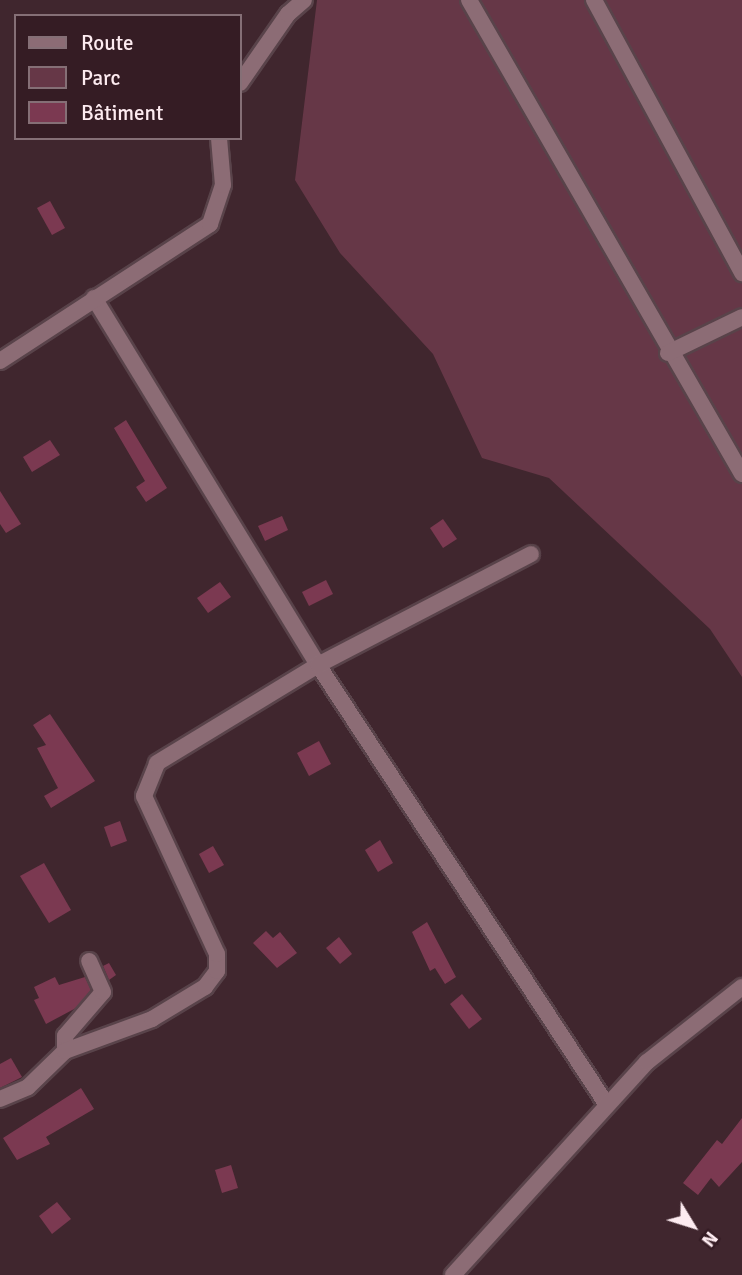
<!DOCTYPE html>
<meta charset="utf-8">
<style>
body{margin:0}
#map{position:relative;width:742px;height:1275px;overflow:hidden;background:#40262e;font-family:Signika,sans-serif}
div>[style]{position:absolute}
.green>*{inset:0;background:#663747}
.building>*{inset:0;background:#7b3951}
.roads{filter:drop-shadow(2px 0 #59434a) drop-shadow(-2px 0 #59434a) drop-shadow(0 2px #59434a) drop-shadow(0 -2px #59434a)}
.street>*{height:16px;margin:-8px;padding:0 8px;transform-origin:8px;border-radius:8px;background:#8c6c75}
span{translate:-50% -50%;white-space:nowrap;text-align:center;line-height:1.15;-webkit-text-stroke:5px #351c24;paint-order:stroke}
.legend{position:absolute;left:14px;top:14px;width:228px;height:126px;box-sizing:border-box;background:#351c24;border:2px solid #856f76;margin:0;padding:9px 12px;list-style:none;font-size:21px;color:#fdebf0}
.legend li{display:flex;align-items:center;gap:14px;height:35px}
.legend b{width:35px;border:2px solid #856f76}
.north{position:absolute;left:658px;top:1191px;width:70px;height:70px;-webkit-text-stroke:5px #351c24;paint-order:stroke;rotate:128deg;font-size:19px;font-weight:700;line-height:28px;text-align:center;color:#fdebf0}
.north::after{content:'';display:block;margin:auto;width:24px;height:32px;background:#fdebf0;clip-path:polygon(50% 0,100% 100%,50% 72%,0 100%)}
</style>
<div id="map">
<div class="green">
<i style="clip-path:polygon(317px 0,742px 0,742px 677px,710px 629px,549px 478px,482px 458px,433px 354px,340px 253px,295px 180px)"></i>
</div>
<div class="building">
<i style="clip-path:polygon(50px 201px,65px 228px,52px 235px,37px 208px)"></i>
<i style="clip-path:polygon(126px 420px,167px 488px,146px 502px,136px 487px,145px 481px,114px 428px)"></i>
<i style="clip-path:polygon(50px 440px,60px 455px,32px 472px,23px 457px)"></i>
<i style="clip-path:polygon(0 491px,21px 524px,6px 533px,0 524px)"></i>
<i style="clip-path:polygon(282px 516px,288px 530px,265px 541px,258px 526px)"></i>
<i style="clip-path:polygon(443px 519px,457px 539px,443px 548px,430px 528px)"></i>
<i style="clip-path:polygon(326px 580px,333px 594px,309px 606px,302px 592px)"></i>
<i style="clip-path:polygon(220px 582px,231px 597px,208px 613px,197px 598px)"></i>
<i style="clip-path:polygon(50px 714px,95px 781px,51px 808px,44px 796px,58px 788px,37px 748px,46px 745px,33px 725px)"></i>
<i style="clip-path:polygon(319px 741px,331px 764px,309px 776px,297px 753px)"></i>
<i style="clip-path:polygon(120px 821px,127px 841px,111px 847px,104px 827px)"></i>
<i style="clip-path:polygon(380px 840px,393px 863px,378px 872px,365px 850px)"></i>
<i style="clip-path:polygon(213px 846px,224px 865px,209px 873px,199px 854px)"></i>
<i style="clip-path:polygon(44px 863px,71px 910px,49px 923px,20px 876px)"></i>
<i style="clip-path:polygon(427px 922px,456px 977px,445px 984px,435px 968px,430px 971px,412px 932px)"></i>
<i style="clip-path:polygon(266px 931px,273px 938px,280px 932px,297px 953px,277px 968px,253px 943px)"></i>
<i style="clip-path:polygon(339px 937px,352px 954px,340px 964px,326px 948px)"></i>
<i style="clip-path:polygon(109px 963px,116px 975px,109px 980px,103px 966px)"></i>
<i style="clip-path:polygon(55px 977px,59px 985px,85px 977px,91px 990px,76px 1008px,46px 1024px,34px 1000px,39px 998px,34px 987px)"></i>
<i style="clip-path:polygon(462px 994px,482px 1019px,469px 1029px,450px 1004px)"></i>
<i style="clip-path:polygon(11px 1058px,22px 1077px,0 1088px,0 1064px)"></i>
<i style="clip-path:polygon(81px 1088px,94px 1109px,46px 1137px,50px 1144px,17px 1160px,3px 1138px)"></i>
<i style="clip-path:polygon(742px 1118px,742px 1162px,719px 1187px,711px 1178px,698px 1195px,683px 1183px,717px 1140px,722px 1144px)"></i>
<i style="clip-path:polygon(231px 1165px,238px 1188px,222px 1193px,215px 1170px)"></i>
<i style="clip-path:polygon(57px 1202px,71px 1219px,52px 1234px,39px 1216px)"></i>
</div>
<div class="roads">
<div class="street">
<i style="left:469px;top:0;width:547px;rotate:60.06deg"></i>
<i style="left:594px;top:0;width:311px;rotate:61.5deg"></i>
<i style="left:240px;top:83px;width:84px;rotate:-55.2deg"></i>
<i style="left:288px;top:14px;width:21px;rotate:-41deg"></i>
<i style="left:94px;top:298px;width:430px;rotate:58.6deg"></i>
<i style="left:318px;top:665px;width:526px;rotate:56.7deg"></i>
<i style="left:668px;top:353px;width:82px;rotate:-25.9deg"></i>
<i style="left:0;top:361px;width:251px;rotate:-33.1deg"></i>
<i style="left:210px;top:224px;width:41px;rotate:-71.6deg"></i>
<i style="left:223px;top:185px;width:47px;rotate:-94.9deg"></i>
<i style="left:65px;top:1051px;width:15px;rotate:-90deg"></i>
<i style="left:65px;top:1036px;width:58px;rotate:-49.2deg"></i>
<i style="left:103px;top:992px;width:34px;rotate:-114deg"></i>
<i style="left:0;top:1099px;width:30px;rotate:-23deg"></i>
<i style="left:28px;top:1087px;width:52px;rotate:-44.2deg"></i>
<i style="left:65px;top:1051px;width:93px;rotate:-20.2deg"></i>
<i style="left:152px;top:1019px;width:62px;rotate:-31.1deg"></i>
<i style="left:205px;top:987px;width:20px;rotate:-53deg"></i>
<i style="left:217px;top:971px;width:17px;rotate:-90deg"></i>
<i style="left:217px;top:954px;width:174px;rotate:-114.8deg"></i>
<i style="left:144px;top:796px;width:35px;rotate:-68deg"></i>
<i style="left:157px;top:763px;width:188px;rotate:-31.3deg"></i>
<i style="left:318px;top:665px;width:240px;rotate:-27.5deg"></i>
<i style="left:453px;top:1275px;width:288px;rotate:-47.7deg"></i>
<i style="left:647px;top:1062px;width:121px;rotate:-38.3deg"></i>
</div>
</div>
<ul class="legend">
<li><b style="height:9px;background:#8c6c75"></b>Route</li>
<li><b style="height:19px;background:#663747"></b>Parc</li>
<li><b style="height:19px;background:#7b3951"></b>Bâtiment</li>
</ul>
<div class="north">N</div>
</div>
